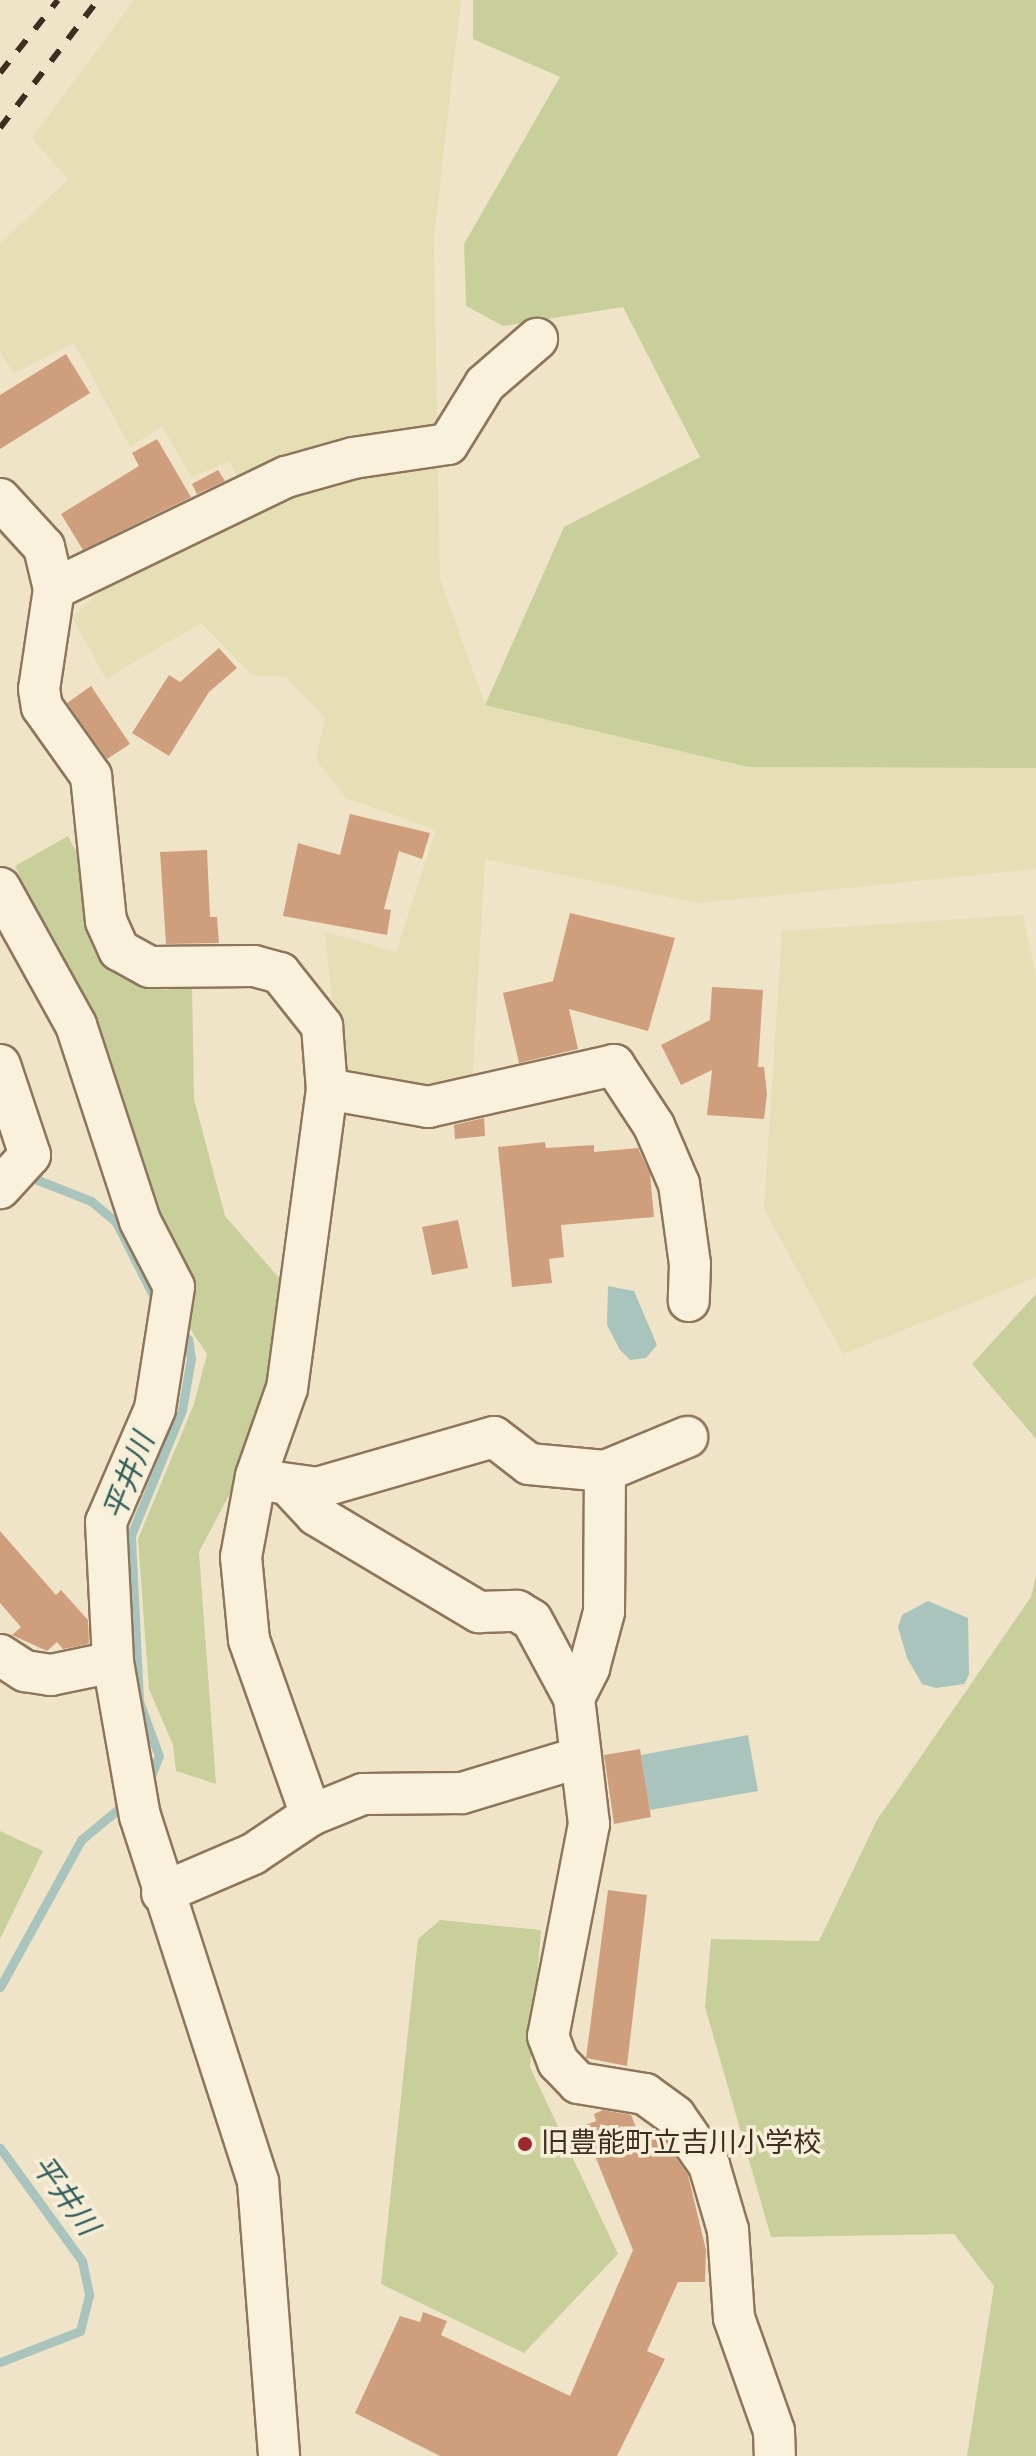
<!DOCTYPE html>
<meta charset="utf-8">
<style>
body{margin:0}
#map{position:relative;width:1036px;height:2456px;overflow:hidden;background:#f0e4c8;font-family:Spectral,"Noto Sans JP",serif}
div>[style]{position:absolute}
.farmland>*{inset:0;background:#e6deb5}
.green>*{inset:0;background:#c9cf9b}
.water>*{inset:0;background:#a9c4bc}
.stream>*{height:9px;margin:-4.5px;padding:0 4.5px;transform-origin:4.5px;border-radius:4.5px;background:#a9c4bc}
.building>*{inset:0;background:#cf9f7d}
.roads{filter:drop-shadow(2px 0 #8d765c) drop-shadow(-2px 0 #8d765c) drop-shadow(0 2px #8d765c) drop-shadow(0 -2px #8d765c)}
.minor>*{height:40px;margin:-20px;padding:0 20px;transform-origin:20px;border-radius:20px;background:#faf1dc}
.rail>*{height:6px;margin-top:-3px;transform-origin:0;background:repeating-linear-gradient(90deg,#3d2e20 0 14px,transparent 0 28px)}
.dots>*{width:22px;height:22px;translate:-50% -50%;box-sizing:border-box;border:4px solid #f7eed8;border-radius:50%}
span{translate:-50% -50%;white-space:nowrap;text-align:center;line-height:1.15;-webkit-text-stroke:7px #f7eed8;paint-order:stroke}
.poi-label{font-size:28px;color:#3d2e20}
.left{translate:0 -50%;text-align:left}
.water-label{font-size:30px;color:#2f5d5a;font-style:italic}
</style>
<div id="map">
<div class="farmland">
<i style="clip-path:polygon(134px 0,461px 0,434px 238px,440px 579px,485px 704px,748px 767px,1036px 768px,1036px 869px,699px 903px,485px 859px,472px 1085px,340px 1082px,325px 932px,396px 952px,436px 830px,346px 798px,316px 760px,325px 718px,286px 677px,252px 675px,201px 623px,106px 679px,72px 617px,116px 578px,257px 509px,229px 462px,191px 477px,162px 426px,130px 447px,74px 343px,13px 373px,0 351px,0 244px,68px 179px,32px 138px)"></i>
<i style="clip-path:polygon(1023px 915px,1036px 977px,1036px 1277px,843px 1354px,764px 1209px,782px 931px)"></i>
</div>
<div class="green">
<i style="clip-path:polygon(473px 0,1036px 0,1036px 768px,748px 767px,485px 705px,564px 527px,700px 457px,623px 307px,503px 326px,466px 306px,464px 244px,560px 77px,473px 39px)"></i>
<i style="clip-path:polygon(68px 836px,93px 884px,102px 960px,165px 990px,192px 985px,194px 1099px,225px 1216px,287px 1287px,279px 1362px,237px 1480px,199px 1552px,216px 1784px,176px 1771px,173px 1745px,149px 1689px,138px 1539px,194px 1404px,207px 1354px,182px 1317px,94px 1040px,15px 866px)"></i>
<i style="clip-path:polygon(1036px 1294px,1036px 1439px,972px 1364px)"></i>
<i style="clip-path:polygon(1036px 1575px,1036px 2456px,967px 2456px,994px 2286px,954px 2234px,771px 2237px,705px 2007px,711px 1939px,819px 1941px,877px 1820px,1031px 1597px)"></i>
<i style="clip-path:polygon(0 1831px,43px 1851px,0 1939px)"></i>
<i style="clip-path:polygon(440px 1920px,541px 1930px,530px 2067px,618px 2254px,524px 2353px,381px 2284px,418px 1939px)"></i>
</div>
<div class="water">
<i style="clip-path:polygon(608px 1286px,634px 1291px,657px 1345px,646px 1358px,630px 1360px,620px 1350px,607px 1325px)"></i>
<i style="clip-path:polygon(928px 1601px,968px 1618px,969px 1675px,964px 1684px,936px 1688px,922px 1684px,907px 1658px,898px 1627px,902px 1615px)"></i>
<i style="clip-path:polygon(748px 1735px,758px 1791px,650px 1810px,641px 1755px)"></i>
</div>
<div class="stream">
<i style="left:25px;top:1175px;width:71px;rotate:21.5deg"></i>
<i style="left:91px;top:1201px;width:33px;rotate:40deg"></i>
<i style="left:116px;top:1222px;width:93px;rotate:63.2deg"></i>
<i style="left:148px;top:1784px;width:30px;rotate:-69deg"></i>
<i style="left:159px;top:1756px;width:59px;rotate:-110deg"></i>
<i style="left:139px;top:1701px;width:166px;rotate:-92.8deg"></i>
<i style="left:131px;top:1535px;width:135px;rotate:-67.8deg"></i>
<i style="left:182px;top:1410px;width:53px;rotate:-80.2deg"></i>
<i style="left:191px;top:1358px;width:19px;rotate:-99deg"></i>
<i style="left:188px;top:1339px;width:15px;rotate:-132deg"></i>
<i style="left:0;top:1987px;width:168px;rotate:-61.1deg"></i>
<i style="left:81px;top:1840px;width:61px;rotate:-39.7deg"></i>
<i style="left:0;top:2148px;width:140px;rotate:54deg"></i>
<i style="left:82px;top:2261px;width:35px;rotate:78deg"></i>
<i style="left:89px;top:2295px;width:37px;rotate:104deg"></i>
<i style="left:80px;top:2331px;width:86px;rotate:158.8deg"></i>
</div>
<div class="building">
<i style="clip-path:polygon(66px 354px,90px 393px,0 449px,0 395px)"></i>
<i style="clip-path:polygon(157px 439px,191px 497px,83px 550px,61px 514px,139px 466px,132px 453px)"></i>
<i style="clip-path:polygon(218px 470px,225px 481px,197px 494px,192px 484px)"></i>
<i style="clip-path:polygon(219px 648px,237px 668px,209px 692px,169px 756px,132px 733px,169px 675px,180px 682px)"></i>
<i style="clip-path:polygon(91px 686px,130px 744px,107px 759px,67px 703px)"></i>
<i style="clip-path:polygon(350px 814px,430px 833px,422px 859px,399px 851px,384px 909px,391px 910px,387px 935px,283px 916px,298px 843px,340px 855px)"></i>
<i style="clip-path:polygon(207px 850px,210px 917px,217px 917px,219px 943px,166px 944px,160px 852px)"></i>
<i style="clip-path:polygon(570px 913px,675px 938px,648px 1031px,569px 1009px,578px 1049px,519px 1063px,503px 993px,553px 981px)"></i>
<i style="clip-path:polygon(712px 987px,763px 990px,758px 1067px,764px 1067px,767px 1094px,764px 1119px,707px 1115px,712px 1070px,681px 1085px,661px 1045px,710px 1020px)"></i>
<i style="clip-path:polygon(484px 1118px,485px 1136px,455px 1139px,454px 1125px)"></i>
<i style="clip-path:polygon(545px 1142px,546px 1148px,594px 1145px,594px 1152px,638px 1148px,650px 1174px,654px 1217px,561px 1225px,564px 1257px,549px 1259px,552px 1283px,512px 1287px,498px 1147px)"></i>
<i style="clip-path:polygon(458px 1220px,468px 1268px,432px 1275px,422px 1227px)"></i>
<i style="clip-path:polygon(0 1531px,56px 1595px,61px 1590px,88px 1620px,89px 1644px,63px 1649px,57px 1642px,47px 1651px,12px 1635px,21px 1627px,0 1603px)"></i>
<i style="clip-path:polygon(640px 1749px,651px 1817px,614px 1824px,604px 1755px)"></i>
<i style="clip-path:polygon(608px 1890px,647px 1895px,627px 2066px,586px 2058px)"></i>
<i style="clip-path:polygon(603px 2110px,631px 2115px,642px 2142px,658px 2132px,688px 2175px,706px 2250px,705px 2282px,678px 2282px,647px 2351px,665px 2359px,617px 2456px,440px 2456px,355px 2413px,400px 2316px,420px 2322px,423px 2312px,447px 2321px,441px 2335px,570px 2396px,633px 2250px,583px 2126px,596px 2121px,594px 2114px)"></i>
</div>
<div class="roads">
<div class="minor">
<i style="left:0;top:499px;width:65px;rotate:47.5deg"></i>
<i style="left:44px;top:547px;width:43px;rotate:76.6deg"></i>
<i style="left:54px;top:589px;width:101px;rotate:98.5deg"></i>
<i style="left:39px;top:689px;width:18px;rotate:81deg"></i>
<i style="left:42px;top:707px;width:85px;rotate:54.6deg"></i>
<i style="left:91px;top:776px;width:146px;rotate:84.1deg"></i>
<i style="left:106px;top:921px;width:32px;rotate:66deg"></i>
<i style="left:119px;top:950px;width:35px;rotate:29deg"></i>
<i style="left:150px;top:967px;width:104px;rotate:-0.6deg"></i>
<i style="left:254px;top:966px;width:27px;rotate:15deg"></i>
<i style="left:280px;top:973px;width:68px;rotate:51.6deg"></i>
<i style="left:322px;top:1026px;width:63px;rotate:85.5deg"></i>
<i style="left:327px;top:1089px;width:302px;rotate:97.6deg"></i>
<i style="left:287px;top:1388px;width:93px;rotate:109.4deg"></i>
<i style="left:256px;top:1476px;width:82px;rotate:100.5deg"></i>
<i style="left:241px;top:1557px;width:83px;rotate:84.5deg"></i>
<i style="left:249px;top:1640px;width:186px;rotate:70.5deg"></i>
<i style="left:54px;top:589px;width:258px;rotate:-25.8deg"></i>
<i style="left:286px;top:477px;width:70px;rotate:-15.8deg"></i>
<i style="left:353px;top:458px;width:96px;rotate:-8.4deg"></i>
<i style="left:448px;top:444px;width:70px;rotate:-58.3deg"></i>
<i style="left:485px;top:384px;width:69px;rotate:-40.9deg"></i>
<i style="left:0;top:888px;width:157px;rotate:61deg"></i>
<i style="left:76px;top:1025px;width:206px;rotate:71.9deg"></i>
<i style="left:140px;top:1221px;width:74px;rotate:62.7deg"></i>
<i style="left:174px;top:1287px;width:123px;rotate:98.9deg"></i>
<i style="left:155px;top:1409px;width:123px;rotate:113.4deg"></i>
<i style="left:106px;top:1522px;width:140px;rotate:87.1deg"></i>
<i style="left:113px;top:1662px;width:156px;rotate:80.1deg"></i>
<i style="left:140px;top:1816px;width:385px;rotate:72.1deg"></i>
<i style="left:258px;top:2182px;width:275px;rotate:85.6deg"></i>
<i style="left:0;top:1065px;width:95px;rotate:71.6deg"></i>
<i style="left:30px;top:1155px;width:45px;rotate:132.3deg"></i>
<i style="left:327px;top:1089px;width:103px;rotate:10.1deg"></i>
<i style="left:428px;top:1107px;width:191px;rotate:-12.7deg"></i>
<i style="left:614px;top:1065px;width:73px;rotate:56.7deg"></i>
<i style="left:654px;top:1126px;width:63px;rotate:66.7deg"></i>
<i style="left:679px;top:1184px;width:81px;rotate:82.2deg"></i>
<i style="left:690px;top:1264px;width:37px;rotate:92deg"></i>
<i style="left:275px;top:1482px;width:42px;rotate:8.1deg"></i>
<i style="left:317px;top:1488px;width:184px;rotate:-16.1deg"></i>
<i style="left:494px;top:1437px;width:44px;rotate:37.6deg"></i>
<i style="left:529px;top:1464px;width:76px;rotate:5.3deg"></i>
<i style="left:291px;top:1488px;width:37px;rotate:47deg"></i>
<i style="left:316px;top:1515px;width:190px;rotate:30.8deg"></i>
<i style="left:479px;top:1612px;width:38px;rotate:-2deg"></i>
<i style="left:517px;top:1611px;width:17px;rotate:31deg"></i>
<i style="left:532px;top:1620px;width:89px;rotate:61.7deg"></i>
<i style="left:574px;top:1698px;width:127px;rotate:83.2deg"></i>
<i style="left:589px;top:1824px;width:216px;rotate:100.9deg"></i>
<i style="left:548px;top:2036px;width:28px;rotate:69deg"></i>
<i style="left:558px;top:2062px;width:29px;rotate:46deg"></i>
<i style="left:578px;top:2083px;width:68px;rotate:9.3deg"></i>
<i style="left:645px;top:2094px;width:37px;rotate:36deg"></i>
<i style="left:675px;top:2116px;width:60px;rotate:55.2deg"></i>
<i style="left:709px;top:2165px;width:68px;rotate:73.7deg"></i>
<i style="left:728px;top:2230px;width:88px;rotate:86.1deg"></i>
<i style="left:734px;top:2318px;width:120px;rotate:70.5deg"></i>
<i style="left:774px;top:2431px;width:25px;rotate:88deg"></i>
<i style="left:0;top:1655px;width:30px;rotate:33deg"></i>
<i style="left:25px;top:1671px;width:26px;rotate:9deg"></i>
<i style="left:51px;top:1675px;width:63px;rotate:-11.8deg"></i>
<i style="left:574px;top:1698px;width:34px;rotate:-63deg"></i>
<i style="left:589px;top:1668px;width:58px;rotate:-75deg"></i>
<i style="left:604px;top:1612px;width:141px;rotate:-89.6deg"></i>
<i style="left:605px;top:1471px;width:89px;rotate:-22.5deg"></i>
<i style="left:162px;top:1893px;width:99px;rotate:-23.2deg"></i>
<i style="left:253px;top:1854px;width:70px;rotate:-33.9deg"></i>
<i style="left:311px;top:1815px;width:56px;rotate:-22deg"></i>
<i style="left:363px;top:1794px;width:99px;rotate:-0.6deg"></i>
<i style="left:462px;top:1793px;width:120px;rotate:-16.9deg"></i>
</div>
</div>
<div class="rail">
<i style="left:0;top:73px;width:93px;rotate:-51.5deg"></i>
<i style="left:0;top:128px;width:161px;rotate:-52.6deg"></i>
</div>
<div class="dots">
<i style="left:525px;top:2144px;background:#9e2a2b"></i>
</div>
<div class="poi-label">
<span class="left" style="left:541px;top:2144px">旧豊能町立吉川小学校</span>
</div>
<div class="water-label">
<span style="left:130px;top:1477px;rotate:-69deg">平井川</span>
<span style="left:64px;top:2196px;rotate:54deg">平井川</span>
</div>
</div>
